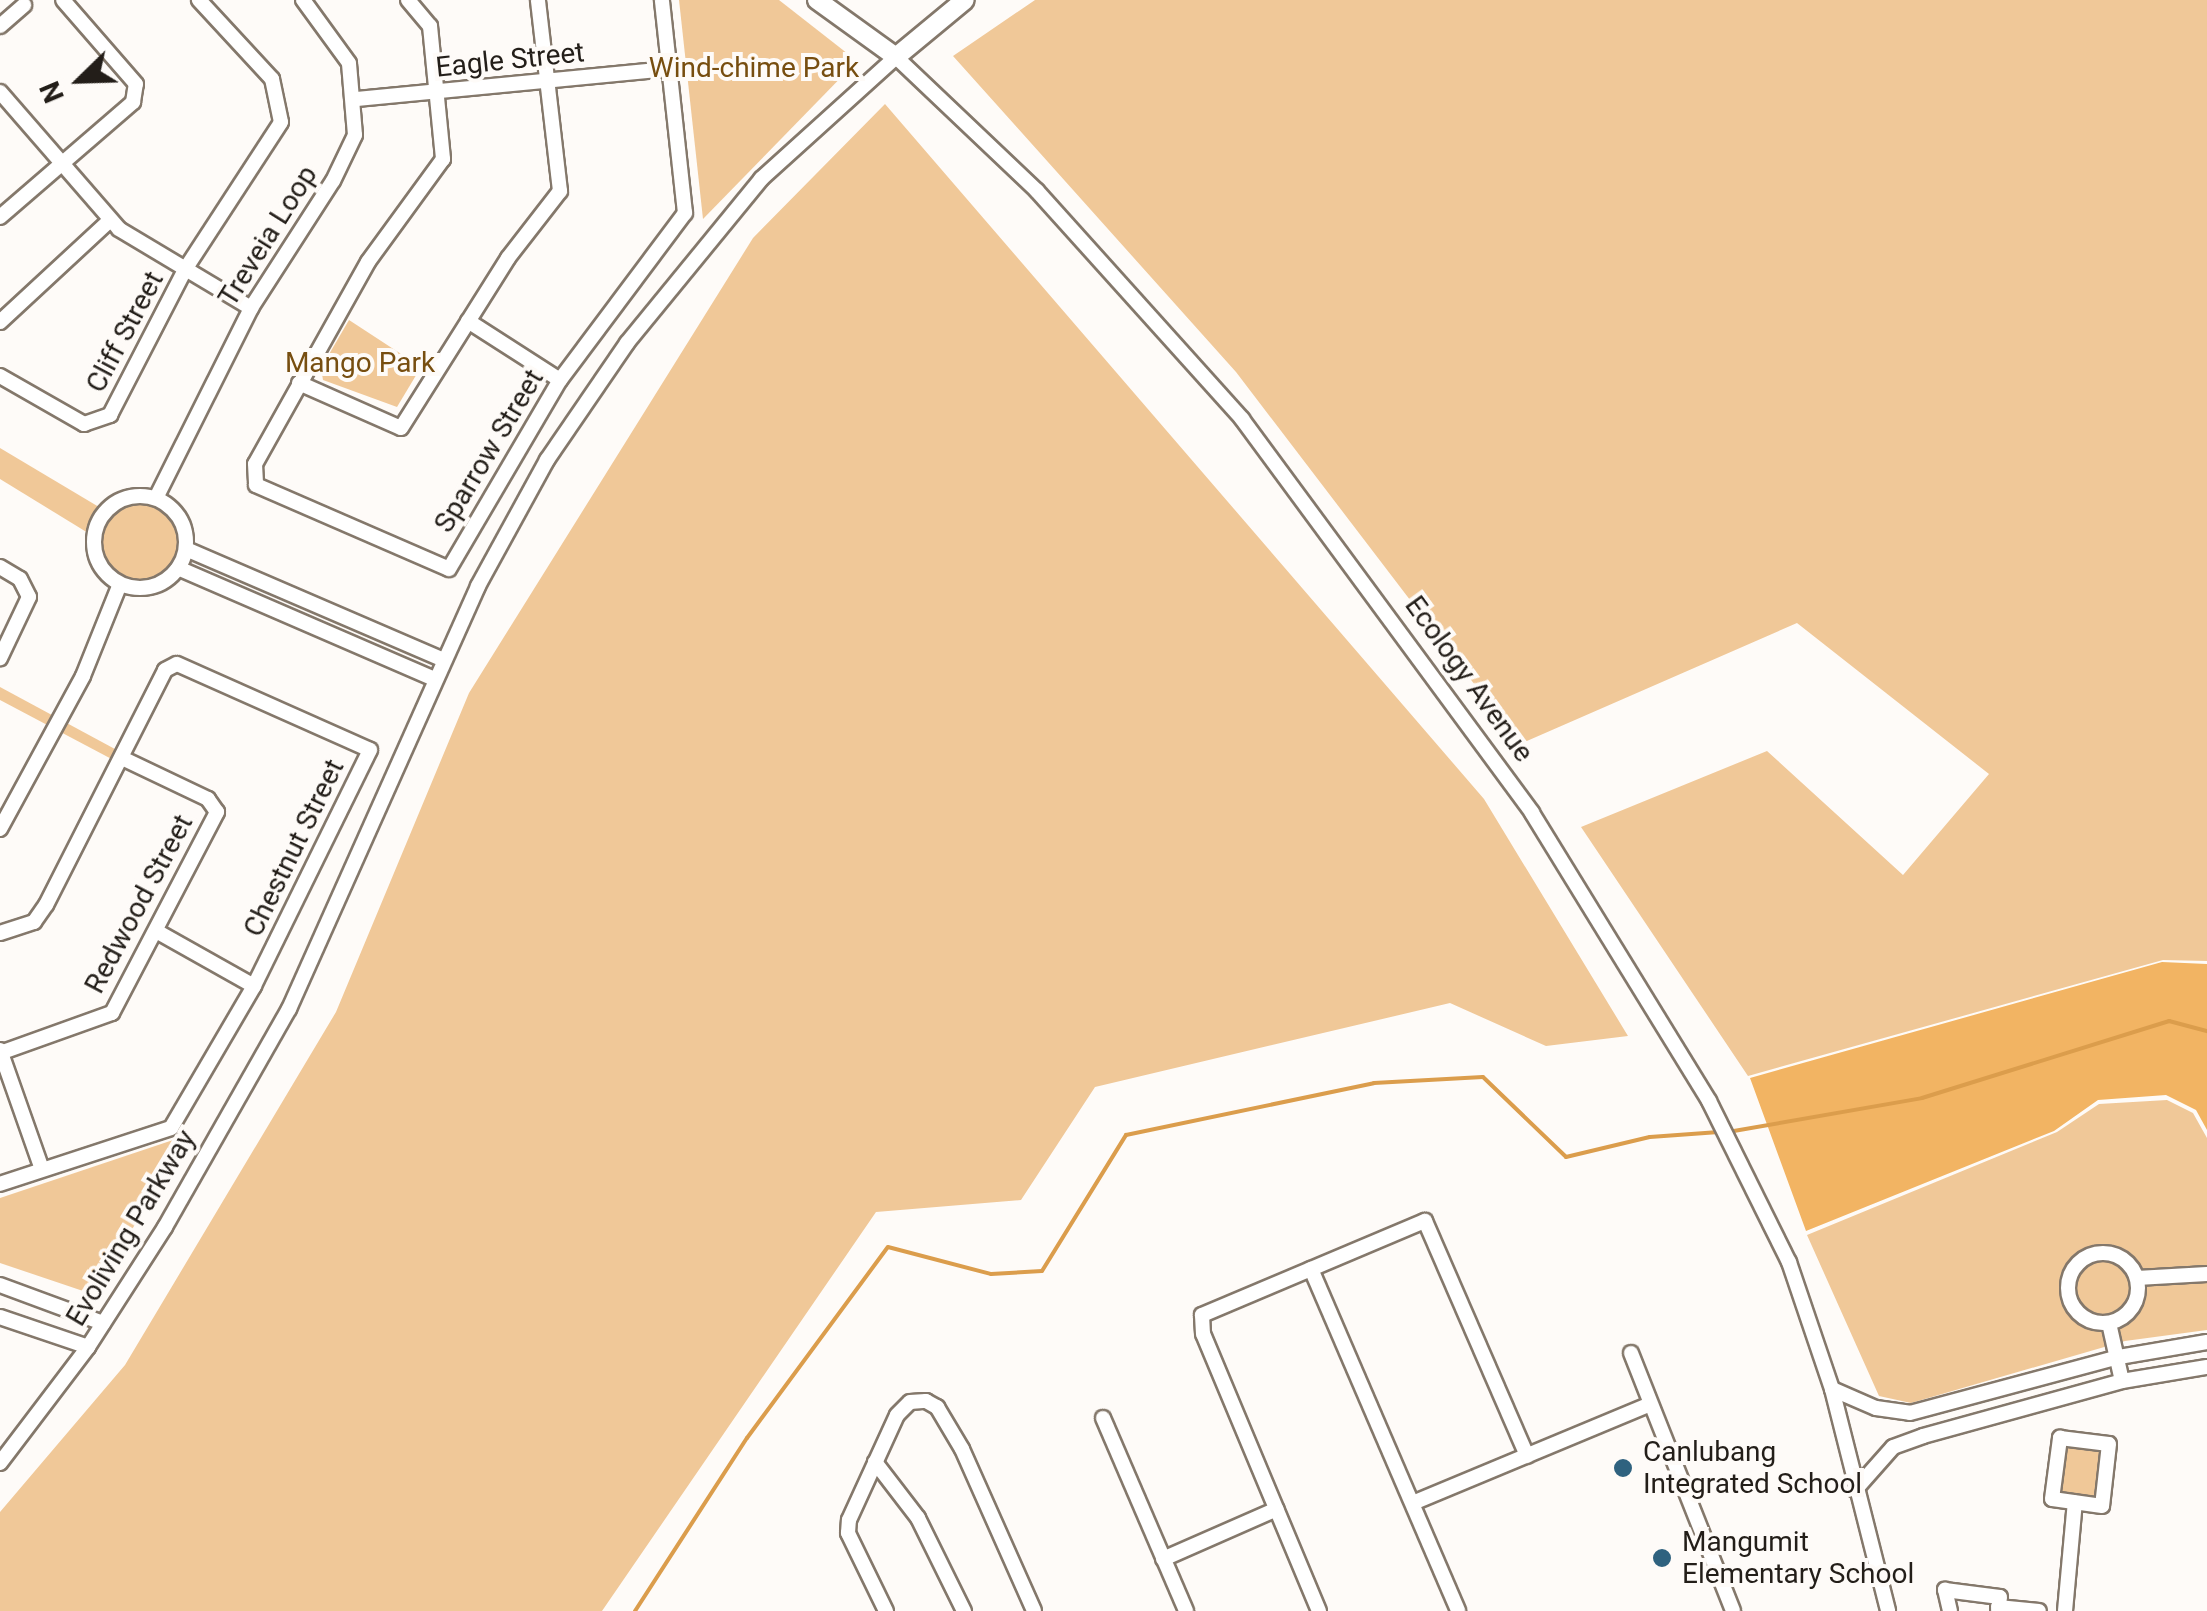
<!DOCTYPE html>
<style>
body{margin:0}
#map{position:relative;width:2207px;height:1611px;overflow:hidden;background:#fefbf8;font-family:Roboto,sans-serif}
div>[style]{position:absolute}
.green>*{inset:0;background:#f0c898}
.round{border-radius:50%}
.forest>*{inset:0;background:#f2b463}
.stream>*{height:4px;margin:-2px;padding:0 2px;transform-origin:2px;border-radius:2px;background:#db9d4c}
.roads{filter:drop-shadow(2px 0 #84786b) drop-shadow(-2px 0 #84786b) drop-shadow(0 2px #84786b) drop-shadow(0 -2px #84786b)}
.minor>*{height:14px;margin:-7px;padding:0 7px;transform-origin:7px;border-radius:7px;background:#fff}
.minor>.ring{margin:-7px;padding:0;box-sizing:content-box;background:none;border:14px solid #fff;border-radius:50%}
.tertiary>*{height:18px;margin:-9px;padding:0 9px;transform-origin:9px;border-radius:9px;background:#fff}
.dots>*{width:28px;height:28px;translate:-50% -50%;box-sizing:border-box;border:5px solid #fefbf8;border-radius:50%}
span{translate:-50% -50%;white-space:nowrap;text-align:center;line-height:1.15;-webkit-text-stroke:8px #fefbf8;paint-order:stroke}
.street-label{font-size:28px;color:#231e19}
.park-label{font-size:28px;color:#774e10}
.poi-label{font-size:28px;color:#231e19}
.left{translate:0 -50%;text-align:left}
.north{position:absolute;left:30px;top:30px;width:100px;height:100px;-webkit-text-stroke:8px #fefbf8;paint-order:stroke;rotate:247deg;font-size:28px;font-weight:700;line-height:40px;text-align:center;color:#231e19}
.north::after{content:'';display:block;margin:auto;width:35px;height:45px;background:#231e19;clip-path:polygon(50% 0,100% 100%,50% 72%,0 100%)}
</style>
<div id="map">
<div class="green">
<i style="clip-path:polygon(679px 0,779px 0,857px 61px,703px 219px)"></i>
<i style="clip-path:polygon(1035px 0,2207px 0,2207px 961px,2163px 960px,1748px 1076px,1581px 827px,1767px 751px,1903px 875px,1989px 774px,1797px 623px,1520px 744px,1236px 372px,953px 56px)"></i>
<i style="clip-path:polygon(885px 104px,1484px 799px,1628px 1036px,1546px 1046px,1450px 1003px,1095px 1087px,1021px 1200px,876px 1212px,602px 1611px,0 1611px,0 1512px,125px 1365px,336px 1012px,469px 693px,753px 238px)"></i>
<i style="clip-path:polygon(349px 320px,421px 367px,397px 407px,323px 380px,321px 368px)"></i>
<i style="clip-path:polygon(0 448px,104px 510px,93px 536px,0 479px)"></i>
<i class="round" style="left:101px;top:503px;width:78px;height:78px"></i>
<i style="clip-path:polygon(0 687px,126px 755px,121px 764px,0 700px)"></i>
<i style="clip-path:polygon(2167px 1100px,2193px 1113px,2207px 1138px,2207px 1330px,2125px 1341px,1911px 1403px,1879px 1396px,1807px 1235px,2057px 1132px,2099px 1104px)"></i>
<i style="clip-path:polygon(191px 1134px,92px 1294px,0 1263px,0 1198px)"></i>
<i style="clip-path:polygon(2063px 1444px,2101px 1448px,2096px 1499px,2058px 1495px)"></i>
</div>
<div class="forest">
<i style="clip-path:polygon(2162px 962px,2207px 964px,2207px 1130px,2196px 1110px,2166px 1095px,2098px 1100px,2054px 1131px,1806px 1231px,1750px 1078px)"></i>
</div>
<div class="stream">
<i style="left:1728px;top:1132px;width:197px;rotate:-9.9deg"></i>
<i style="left:1922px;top:1098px;width:259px;rotate:-17.3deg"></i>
<i style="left:2169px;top:1021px;width:39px;rotate:15deg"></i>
<i style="left:635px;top:1611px;width:206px;rotate:-57.1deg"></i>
<i style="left:747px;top:1438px;width:237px;rotate:-53.6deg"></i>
<i style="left:888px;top:1247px;width:106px;rotate:14.7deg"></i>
<i style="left:991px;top:1274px;width:51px;rotate:-3.4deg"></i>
<i style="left:1042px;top:1271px;width:160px;rotate:-58.3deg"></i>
<i style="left:1126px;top:1135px;width:253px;rotate:-11.8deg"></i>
<i style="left:1374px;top:1083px;width:109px;rotate:-3.2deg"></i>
<i style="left:1483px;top:1077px;width:115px;rotate:43.9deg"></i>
<i style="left:1566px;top:1157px;width:86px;rotate:-13.4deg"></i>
<i style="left:1650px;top:1137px;width:69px;rotate:-4.1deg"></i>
</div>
<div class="roads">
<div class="minor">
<i style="left:408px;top:0;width:34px;rotate:50deg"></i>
<i style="left:430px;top:26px;width:134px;rotate:84.4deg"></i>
<i style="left:443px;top:159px;width:127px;rotate:126.1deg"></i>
<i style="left:368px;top:262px;width:231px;rotate:119.2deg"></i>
<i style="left:255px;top:464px;width:21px;rotate:87deg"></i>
<i style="left:256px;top:485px;width:210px;rotate:23.5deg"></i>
<i style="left:449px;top:569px;width:219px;rotate:-59.6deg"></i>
<i style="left:560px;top:380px;width:209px;rotate:-53.2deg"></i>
<i style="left:685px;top:213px;width:214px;rotate:-96.2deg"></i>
<i style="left:0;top:26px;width:32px;rotate:-41deg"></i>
<i style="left:0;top:92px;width:181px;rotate:49deg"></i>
<i style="left:119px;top:229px;width:154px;rotate:30.9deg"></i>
<i style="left:356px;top:99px;width:314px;rotate:-5.5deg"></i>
<i style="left:0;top:217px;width:176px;rotate:-40.8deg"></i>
<i style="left:133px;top:102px;width:18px;rotate:-81deg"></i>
<i style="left:136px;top:84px;width:111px;rotate:-131deg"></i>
<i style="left:468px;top:321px;width:109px;rotate:32.7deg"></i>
<i style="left:0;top:322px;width:150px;rotate:-42.8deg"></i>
<i style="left:0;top:376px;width:97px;rotate:29.7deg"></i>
<i style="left:84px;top:424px;width:28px;rotate:-19deg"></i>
<i style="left:110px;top:415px;width:165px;rotate:-62.7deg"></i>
<i style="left:186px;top:268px;width:174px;rotate:-56.9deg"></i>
<i style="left:281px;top:122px;width:44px;rotate:-101.8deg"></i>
<i style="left:272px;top:79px;width:108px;rotate:-132.7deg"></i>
<i style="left:299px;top:383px;width:111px;rotate:23.8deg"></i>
<i style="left:401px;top:428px;width:201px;rotate:-57.8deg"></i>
<i style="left:508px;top:258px;width:85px;rotate:-52.2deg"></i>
<i style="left:560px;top:191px;width:192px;rotate:-96.6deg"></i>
<i class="ring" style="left:94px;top:496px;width:78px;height:78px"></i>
<i style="left:156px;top:498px;width:212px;rotate:-63.4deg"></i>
<i style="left:251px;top:308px;width:151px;rotate:-57.2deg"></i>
<i style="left:333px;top:181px;width:51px;rotate:-64.4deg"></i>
<i style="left:355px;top:135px;width:72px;rotate:-94.8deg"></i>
<i style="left:349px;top:63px;width:78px;rotate:-126.1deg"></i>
<i style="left:186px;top:549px;width:281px;rotate:23.3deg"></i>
<i style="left:0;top:567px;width:23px;rotate:31deg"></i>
<i style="left:20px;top:579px;width:20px;rotate:63deg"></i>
<i style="left:29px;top:597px;width:68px;rotate:115.4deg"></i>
<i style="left:178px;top:568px;width:280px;rotate:23.4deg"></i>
<i style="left:0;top:829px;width:174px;rotate:-61.5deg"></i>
<i style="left:83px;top:676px;width:99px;rotate:-68.1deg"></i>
<i style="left:158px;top:932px;width:110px;rotate:29.4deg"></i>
<i style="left:0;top:933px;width:36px;rotate:-18deg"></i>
<i style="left:34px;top:922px;width:21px;rotate:-55deg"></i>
<i style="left:46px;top:905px;width:263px;rotate:-63.1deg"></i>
<i style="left:165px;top:670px;width:13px;rotate:-27deg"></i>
<i style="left:177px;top:664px;width:211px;rotate:24deg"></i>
<i style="left:370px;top:750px;width:263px;rotate:116.2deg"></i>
<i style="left:254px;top:986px;width:164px;rotate:120.3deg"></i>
<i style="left:171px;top:1128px;width:180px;rotate:161.9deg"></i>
<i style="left:0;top:1050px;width:126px;rotate:70.6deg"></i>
<i style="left:0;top:1053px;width:119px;rotate:-19.7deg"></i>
<i style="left:112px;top:1013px;width:227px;rotate:-62.4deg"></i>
<i style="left:217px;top:812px;width:16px;rotate:-125deg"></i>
<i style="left:208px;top:799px;width:93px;rotate:-154.5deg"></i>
<i class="ring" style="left:2068px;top:1253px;width:56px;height:56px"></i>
<i style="left:1311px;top:1269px;width:372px;rotate:66.7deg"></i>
<i style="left:2137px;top:1278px;width:70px;rotate:-3.3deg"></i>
<i style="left:0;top:1285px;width:110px;rotate:20.3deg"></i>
<i style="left:0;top:1317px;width:93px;rotate:18.8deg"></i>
<i style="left:2109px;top:1323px;width:59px;rotate:77.4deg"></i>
<i style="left:1631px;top:1353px;width:277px;rotate:68.4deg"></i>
<i style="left:1832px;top:1389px;width:48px;rotate:23.4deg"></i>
<i style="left:1876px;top:1408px;width:34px;rotate:8deg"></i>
<i style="left:1910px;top:1413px;width:216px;rotate:-15deg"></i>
<i style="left:2119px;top:1357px;width:89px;rotate:-9.7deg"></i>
<i style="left:1103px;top:1418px;width:210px;rotate:66.7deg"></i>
<i style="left:2060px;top:1438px;width:49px;rotate:7deg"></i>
<i style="left:2109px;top:1444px;width:62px;rotate:96.4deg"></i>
<i style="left:2102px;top:1506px;width:50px;rotate:-172deg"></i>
<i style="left:2052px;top:1499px;width:62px;rotate:-82.5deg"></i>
<i style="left:875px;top:1462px;width:71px;rotate:52.5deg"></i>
<i style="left:918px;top:1518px;width:104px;rotate:63.7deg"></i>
<i style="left:0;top:1463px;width:146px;rotate:-52.8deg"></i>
<i style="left:88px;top:1347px;width:143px;rotate:-57.3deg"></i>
<i style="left:165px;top:1227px;width:251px;rotate:-60.4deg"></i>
<i style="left:289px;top:1009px;width:463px;rotate:-65.9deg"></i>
<i style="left:478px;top:586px;width:144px;rotate:-61.3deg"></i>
<i style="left:547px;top:460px;width:142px;rotate:-55.6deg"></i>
<i style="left:627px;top:343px;width:212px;rotate:-50.7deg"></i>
<i style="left:761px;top:179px;width:182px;rotate:-42.1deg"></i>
<i style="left:896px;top:57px;width:195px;rotate:43.5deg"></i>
<i style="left:1037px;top:191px;width:307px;rotate:48deg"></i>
<i style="left:1242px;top:419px;width:489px;rotate:53.6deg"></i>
<i style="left:1532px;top:813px;width:338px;rotate:58.4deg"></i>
<i style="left:1709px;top:1101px;width:180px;rotate:63.6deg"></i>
<i style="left:1789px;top:1262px;width:134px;rotate:71.3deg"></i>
<i style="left:1832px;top:1389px;width:229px;rotate:75.8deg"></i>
<i style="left:1855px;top:1490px;width:57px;rotate:-48.5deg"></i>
<i style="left:1893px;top:1447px;width:32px;rotate:-20deg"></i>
<i style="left:1923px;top:1436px;width:206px;rotate:-15.4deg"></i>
<i style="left:2122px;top:1381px;width:86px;rotate:-9.4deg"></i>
<i style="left:1415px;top:1502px;width:252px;rotate:-22.6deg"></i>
<i style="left:1163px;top:1559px;width:124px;rotate:-23.7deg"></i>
<i style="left:1998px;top:1607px;width:41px;rotate:5.6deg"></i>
<i style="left:886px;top:1611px;width:87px;rotate:-116deg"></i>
<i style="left:848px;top:1533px;width:13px;rotate:-86deg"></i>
<i style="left:849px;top:1520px;width:115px;rotate:-65.4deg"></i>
<i style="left:897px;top:1415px;width:18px;rotate:-45deg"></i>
<i style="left:910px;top:1402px;width:16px;rotate:-4deg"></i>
<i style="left:926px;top:1401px;width:13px;rotate:29deg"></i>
<i style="left:937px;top:1407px;width:49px;rotate:59.2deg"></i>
<i style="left:962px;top:1449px;width:177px;rotate:66deg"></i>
<i style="left:1319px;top:1611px;width:300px;rotate:-112.7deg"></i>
<i style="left:1203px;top:1334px;width:19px;rotate:-93deg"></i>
<i style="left:1202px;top:1315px;width:242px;rotate:-22.9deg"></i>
<i style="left:1425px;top:1221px;width:256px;rotate:66.5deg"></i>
<i style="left:1950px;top:1611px;width:22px;rotate:-103deg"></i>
<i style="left:1945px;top:1590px;width:55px;rotate:7.3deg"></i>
<i style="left:2000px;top:1597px;width:14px;rotate:98deg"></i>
<i style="left:2065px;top:1611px;width:109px;rotate:-84.8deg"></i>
</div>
<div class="tertiary">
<i style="left:817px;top:0;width:97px;rotate:35.8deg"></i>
<i style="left:896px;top:57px;width:89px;rotate:-39.6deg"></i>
</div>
</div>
<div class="dots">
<i style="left:1623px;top:1468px;background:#2f627f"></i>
<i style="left:1662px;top:1558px;background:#2f627f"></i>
</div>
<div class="street-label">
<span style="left:510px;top:60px;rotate:-6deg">Eagle Street</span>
<span style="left:268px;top:236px;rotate:-58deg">Treveia Loop</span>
<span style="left:125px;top:332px;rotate:-62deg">Cliff Street</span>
<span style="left:489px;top:451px;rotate:-59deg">Sparrow Street</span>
<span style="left:1469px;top:679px;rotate:54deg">Ecology Avenue</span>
<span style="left:294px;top:848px;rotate:-64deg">Chestnut Street</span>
<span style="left:139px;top:904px;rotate:-62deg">Redwood Street</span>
<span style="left:131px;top:1228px;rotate:-59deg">Evoliving Parkway</span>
</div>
<div class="park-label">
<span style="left:754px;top:68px">Wind-chime Park</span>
<span style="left:360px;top:363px">Mango Park</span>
</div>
<div class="poi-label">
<span class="left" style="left:1643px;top:1468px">Canlubang<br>Integrated School</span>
<span class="left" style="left:1682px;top:1558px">Mangumit<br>Elementary School</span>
</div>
<div class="north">N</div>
</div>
